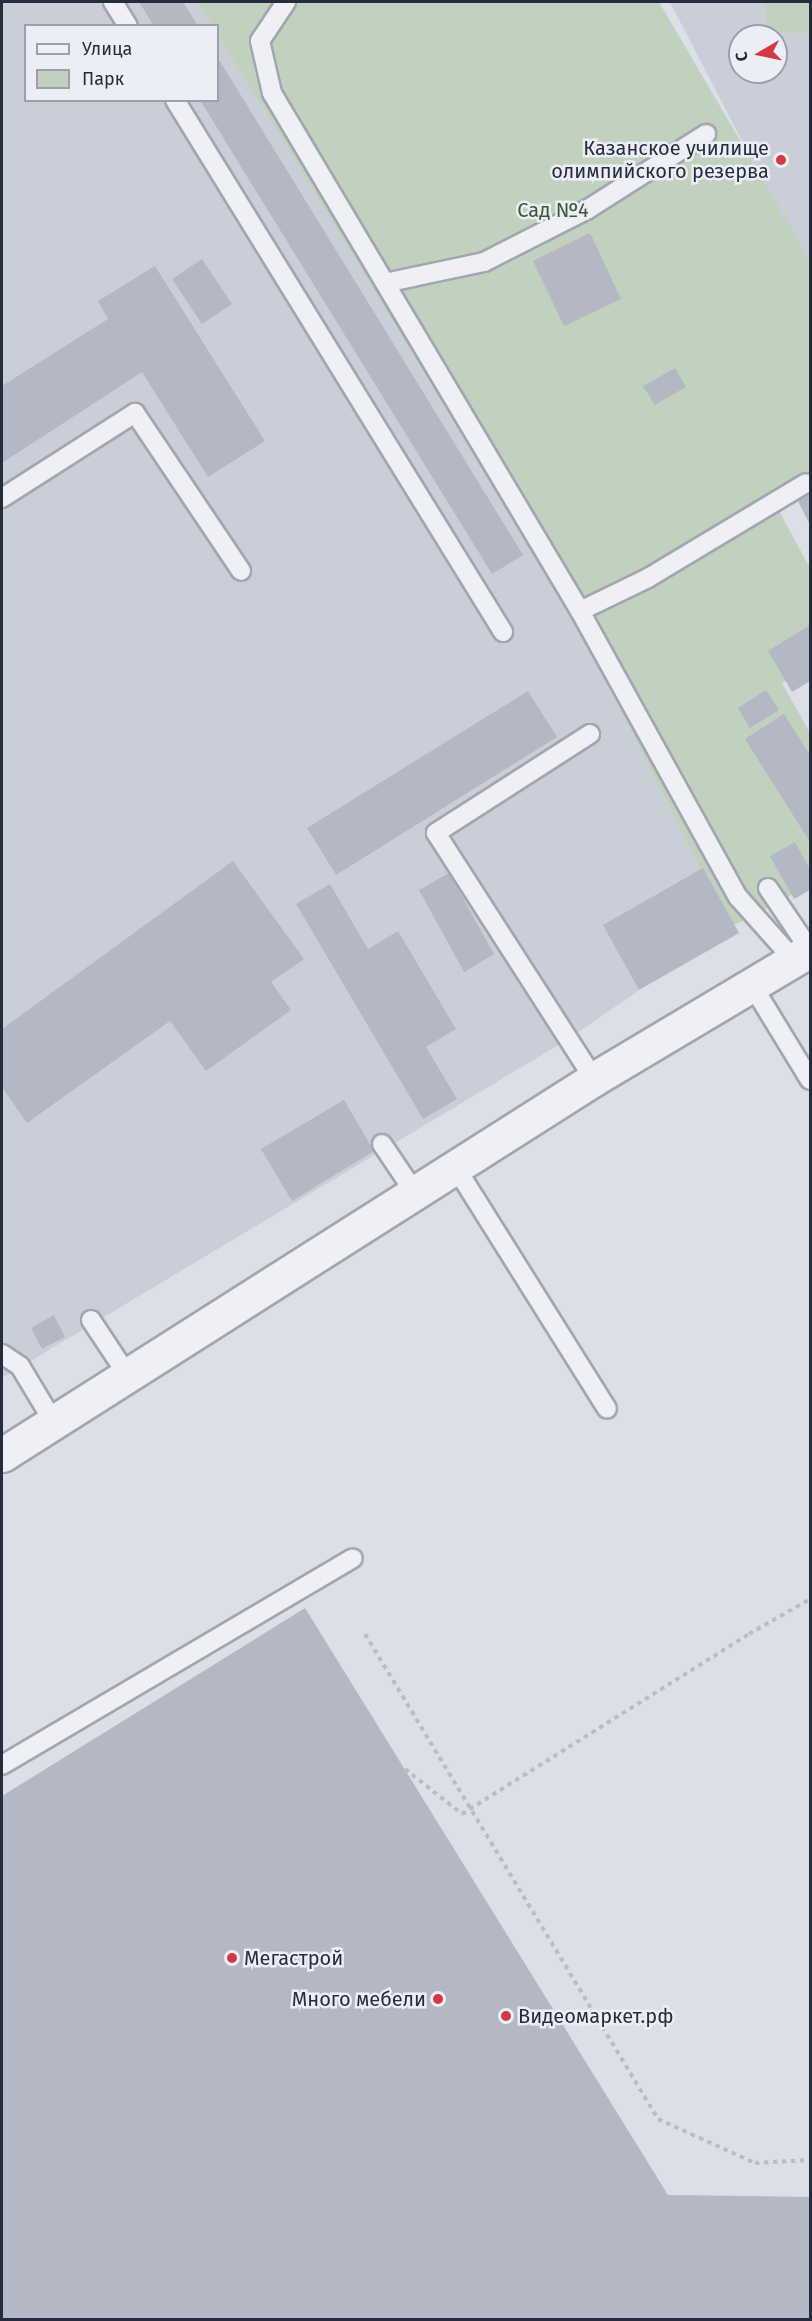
<!DOCTYPE html>
<meta charset="utf-8">
<style>
body{margin:0}
#map{position:relative;width:812px;height:2321px;overflow:hidden;background:#dcdfe7;font-family:"Fira Sans",sans-serif}
div>[style]{position:absolute}
.built>*{inset:0;background:#caced9}
.green>*{inset:0;background:#c0d1bd}
.building>*{inset:0;background:#b3b8c4}
.path>*{height:4px;margin-top:-2px;transform-origin:0;background:repeating-linear-gradient(90deg,#babdc5 0 4.5px,transparent 0 9px)}
.roads{filter:drop-shadow(2px 0 #a1a6b1) drop-shadow(-2px 0 #a1a6b1) drop-shadow(0 2px #a1a6b1) drop-shadow(0 -2px #a1a6b1)}
.lane>*{height:18px;margin:-9px;padding:0 9px;transform-origin:9px;border-radius:9px;background:#eff0f5}
.street>*{height:33px;margin:-16.5px;padding:0 16.5px;transform-origin:16.5px;border-radius:16.5px;background:#eff0f5}
.dots>*{width:16px;height:16px;translate:-50% -50%;box-sizing:border-box;border:3px solid #ebeef5;border-radius:50%}
span{translate:-50% -50%;white-space:nowrap;text-align:center;line-height:1.15;-webkit-text-stroke:5px #ebeef5;paint-order:stroke}
.poi-label{font-size:20px;color:#252c3e}
.right{translate:-100% -50%;text-align:right}
.left{translate:0 -50%;text-align:left}
.park-label{font-size:20px;color:#365a32}
.frame{position:absolute;inset:0;border:3px solid #252c3e;pointer-events:none}
.legend{position:absolute;left:24px;top:24px;width:195px;height:78px;box-sizing:border-box;background:#ebeef5;border:2px solid #9ca0ac;margin:0;padding:8px 10px;list-style:none;font-size:18px;color:#252c3e}
.legend li{display:flex;align-items:center;gap:12px;height:30px}
.legend b{width:30px;border:2px solid #9ca0ac}
.north{position:absolute;left:728px;top:24px;width:60px;height:60px;box-sizing:border-box;background:#ebeef5;border:2px solid #9ca0ac;border-radius:50%;rotate:261deg;font-size:16px;font-weight:700;line-height:24px;text-align:center;color:#252c3e}
.north::after{content:'';display:block;margin:auto;width:21px;height:27px;background:#d53842;clip-path:polygon(50% 0,100% 100%,50% 72%,0 100%)}
</style>
<div id="map">
<div class="built">
<i style="clip-path:polygon(2px 2px,197px 2px,212px 25px,26px 26px,26px 100px,218px 100px,218px 35px,581px 631px,729px 928px,567px 1040px,2px 1378px)"></i>
<i style="clip-path:polygon(evenodd,670px 2px,810px 2px,810px 265px,798px 249px,670px 2px,740px 36px,776px 36px,776px 72px,740px 72px,740px 36px)"></i>
</div>
<div class="green">
<i style="clip-path:polygon(197px 2px,659px 2px,810px 260px,810px 476px,772px 498px,810px 568px,810px 667px,782px 683px,810px 733px,810px 885px,729px 928px,581px 631px,218px 35px,218px 26px,212px 25px)"></i>
<i style="clip-path:polygon(766px 2px,810px 2px,810px 33px,766px 32px)"></i>
</div>
<div class="building">
<i style="clip-path:polygon(139px 2px,183px 2px,198px 26px,154px 26px)"></i>
<i style="clip-path:polygon(218px 58px,523px 555px,492px 574px,200px 100px,218px 100px)"></i>
<i style="clip-path:polygon(590px 233px,621px 299px,564px 326px,533px 261px)"></i>
<i style="clip-path:polygon(202px 259px,232px 304px,202px 324px,172px 279px)"></i>
<i style="clip-path:polygon(155px 266px,265px 441px,208px 477px,142px 372px,2px 463px,2px 386px,108px 319px,98px 301px)"></i>
<i style="clip-path:polygon(675px 368px,686px 387px,655px 405px,643px 386px)"></i>
<i style="clip-path:polygon(810px 494px,810px 525px,798px 501px)"></i>
<i style="clip-path:polygon(810px 625px,810px 681px,792px 692px,768px 651px)"></i>
<i style="clip-path:polygon(766px 690px,779px 710px,750px 728px,738px 708px)"></i>
<i style="clip-path:polygon(528px 691px,557px 737px,336px 875px,307px 828px)"></i>
<i style="clip-path:polygon(784px 714px,810px 755px,810px 842px,745px 739px)"></i>
<i style="clip-path:polygon(795px 842px,810px 870px,810px 890px,794px 899px,770px 856px)"></i>
<i style="clip-path:polygon(233px 861px,304px 959px,271px 982px,291px 1010px,206px 1071px,170px 1021px,27px 1123px,2px 1087px,2px 1029px)"></i>
<i style="clip-path:polygon(703px 868px,739px 933px,639px 990px,603px 925px)"></i>
<i style="clip-path:polygon(449px 873px,494px 954px,464px 972px,419px 890px)"></i>
<i style="clip-path:polygon(330px 884px,368px 949px,398px 931px,456px 1029px,426px 1047px,457px 1099px,423px 1119px,296px 904px)"></i>
<i style="clip-path:polygon(344px 1100px,374px 1151px,292px 1201px,261px 1149px)"></i>
<i style="clip-path:polygon(54px 1315px,65px 1337px,42px 1349px,31px 1328px)"></i>
<i style="clip-path:polygon(305px 1608px,668px 2195px,810px 2197px,810px 2320px,2px 2320px,2px 1796px)"></i>
</div>
<div class="path">
<i style="left:365px;top:1634px;width:567px;rotate:58.86deg"></i>
<i style="left:658px;top:2119px;width:107px;rotate:24.4deg"></i>
<i style="left:755px;top:2163px;width:55px;rotate:-3.1deg"></i>
<i style="left:405px;top:1769px;width:73px;rotate:38.3deg"></i>
<i style="left:462px;top:1814px;width:339px;rotate:-32.1deg"></i>
<i style="left:749px;top:1634px;width:70px;rotate:-29.8deg"></i>
</div>
<div class="roads">
<div class="lane">
<i style="left:113px;top:2px;width:28px;rotate:58deg"></i>
<i style="left:286px;top:2px;width:47px;rotate:123.7deg"></i>
<i style="left:260px;top:41px;width:53px;rotate:77deg"></i>
<i style="left:272px;top:93px;width:603px;rotate:59.26deg"></i>
<i style="left:580px;top:611px;width:327px;rotate:61.1deg"></i>
<i style="left:738px;top:897px;width:84px;rotate:48.4deg"></i>
<i style="left:175px;top:100px;width:625px;rotate:58.34deg"></i>
<i style="left:385px;top:283px;width:101px;rotate:-12deg"></i>
<i style="left:484px;top:262px;width:117px;rotate:-27deg"></i>
<i style="left:588px;top:209px;width:140px;rotate:-32.4deg"></i>
<i style="left:2px;top:498px;width:158px;rotate:-32.6deg"></i>
<i style="left:135px;top:413px;width:190px;rotate:56.1deg"></i>
<i style="left:580px;top:611px;width:76px;rotate:-25.9deg"></i>
<i style="left:648px;top:578px;width:184px;rotate:-31deg"></i>
<i style="left:590px;top:734px;width:183px;rotate:147.3deg"></i>
<i style="left:436px;top:833px;width:292px;rotate:57.3deg"></i>
<i style="left:768px;top:888px;width:75px;rotate:55.9deg"></i>
<i style="left:752px;top:985px;width:111px;rotate:58.6deg"></i>
<i style="left:382px;top:1144px;width:59px;rotate:56deg"></i>
<i style="left:456px;top:1168px;width:284px;rotate:57.9deg"></i>
<i style="left:91px;top:1320px;width:67px;rotate:56.5deg"></i>
<i style="left:2px;top:1354px;width:22px;rotate:34deg"></i>
<i style="left:20px;top:1366px;width:64px;rotate:59deg"></i>
<i style="left:2px;top:1765px;width:407px;rotate:-30.5deg"></i>
</div>
<div class="street">
<i style="left:2px;top:1455px;width:701px;rotate:-32.42deg"></i>
<i style="left:594px;top:1079px;width:252px;rotate:-30.8deg"></i>
</div>
</div>
<div class="dots">
<i style="left:781px;top:160px;background:#d53842"></i>
<i style="left:232px;top:1958px;background:#d53842"></i>
<i style="left:438px;top:1999px;background:#d53842"></i>
<i style="left:506px;top:2016px;background:#d53842"></i>
</div>
<div class="poi-label">
<span class="right" style="left:769px;top:160px">Казанское училище<br>олимпийского резерва</span>
<span class="left" style="left:244px;top:1958px">Мегастрой</span>
<span class="right" style="left:426px;top:1999px">Много мебели</span>
<span class="left" style="left:518px;top:2016px">Видеомаркет.рф</span>
</div>
<div class="park-label">
<span style="left:553px;top:210px">Сад №4</span>
</div>
<div class="frame"></div>
<ul class="legend">
<li><b style="height:8px;background:#eff0f5"></b>Улица</li>
<li><b style="height:16px;background:#c0d1bd"></b>Парк</li>
</ul>
<div class="north">С</div>
</div>
